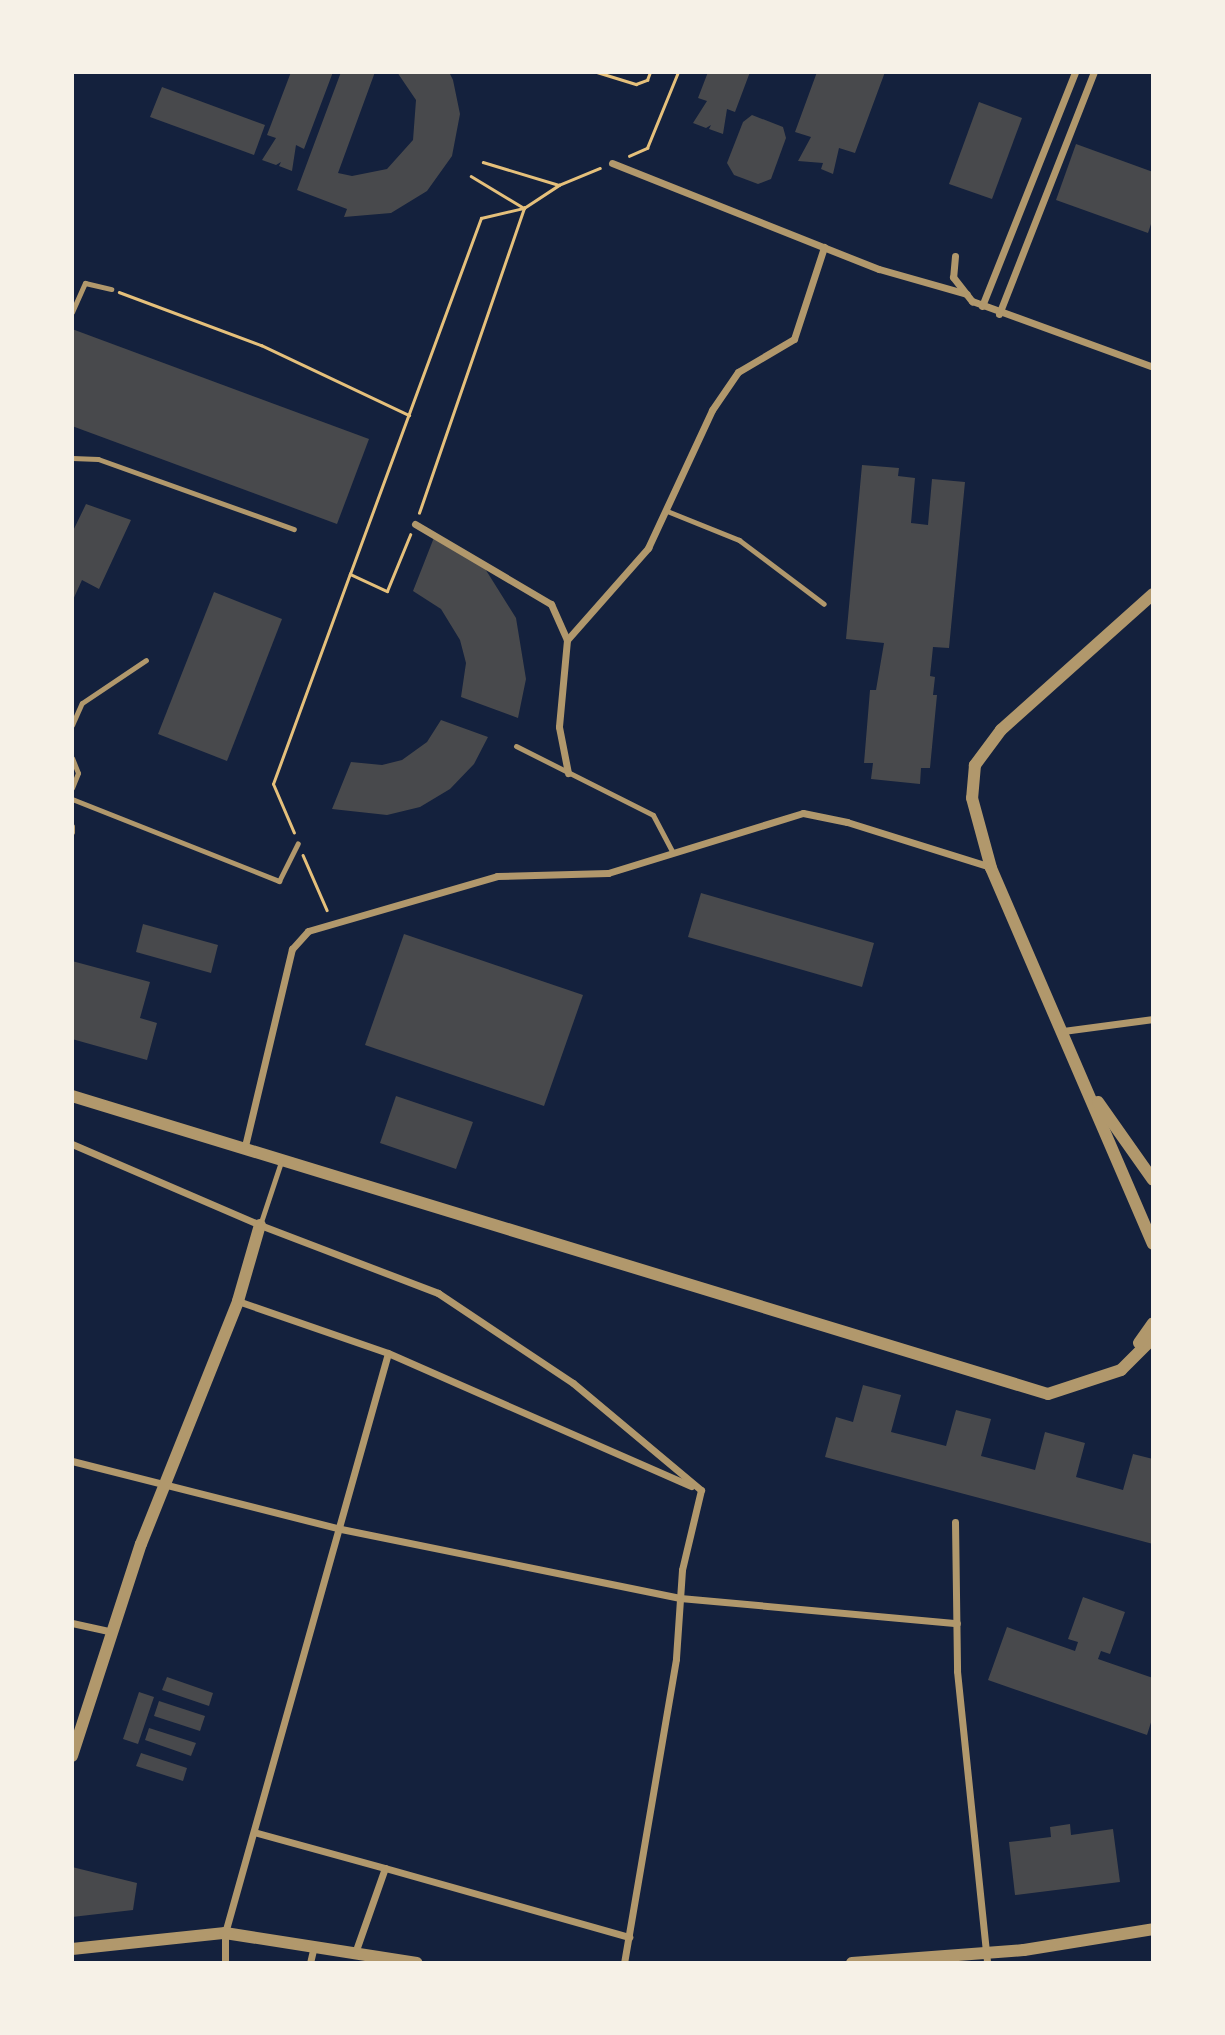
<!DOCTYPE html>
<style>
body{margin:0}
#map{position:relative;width:1225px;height:2035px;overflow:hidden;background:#14213d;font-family:"PT Sans",sans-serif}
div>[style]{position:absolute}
.building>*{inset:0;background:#48494c}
.path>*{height:2.5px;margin:-1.25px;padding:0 1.25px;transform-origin:1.25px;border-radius:1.25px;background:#e5c07b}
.service>*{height:5px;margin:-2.5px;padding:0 2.5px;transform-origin:2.5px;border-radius:2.5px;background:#b1986c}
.minor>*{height:7px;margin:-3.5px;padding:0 3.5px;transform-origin:3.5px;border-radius:3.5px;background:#b1986c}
.tertiary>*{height:12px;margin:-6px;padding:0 6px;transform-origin:6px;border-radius:6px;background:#b1986c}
span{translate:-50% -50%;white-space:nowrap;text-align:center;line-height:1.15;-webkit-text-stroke:6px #f6f1e7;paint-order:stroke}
.frame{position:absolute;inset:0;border:74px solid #f6f1e7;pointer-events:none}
</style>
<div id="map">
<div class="building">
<i style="clip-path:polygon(291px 72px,333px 72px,304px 149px,296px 145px,292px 171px,279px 166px,281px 162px,276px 165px,262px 160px,276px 138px,267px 135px)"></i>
<i style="clip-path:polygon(341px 72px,375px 72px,338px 173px,352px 176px,387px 169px,413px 140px,416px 100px,397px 72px,449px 72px,453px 80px,460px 114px,452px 156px,427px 191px,391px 213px,344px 217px,347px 209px,297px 190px)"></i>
<i style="clip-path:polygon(708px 72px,750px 72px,735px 112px,727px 109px,723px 134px,709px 129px,711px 125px,706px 128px,693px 123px,707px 101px,698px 98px)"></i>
<i style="clip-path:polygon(817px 72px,885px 72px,855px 153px,839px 148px,833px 174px,821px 169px,823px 163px,798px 161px,811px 137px,795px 132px)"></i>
<i style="clip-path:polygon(162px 87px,265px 125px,254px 155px,150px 117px)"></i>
<i style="clip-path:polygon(979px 102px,1022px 118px,992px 199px,949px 184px)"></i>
<i style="clip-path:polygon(752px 115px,783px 127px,786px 138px,771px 179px,758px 184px,734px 175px,727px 163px,743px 122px)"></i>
<i style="clip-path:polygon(1076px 144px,1153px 172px,1153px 218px,1148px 233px,1056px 200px)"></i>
<i style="clip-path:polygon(72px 329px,369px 439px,337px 524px,72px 426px)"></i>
<i style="clip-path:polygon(862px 465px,899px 468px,898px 476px,915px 478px,911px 523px,928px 525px,932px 479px,965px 482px,949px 648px,933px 647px,930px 676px,935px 677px,933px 695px,937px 695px,930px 768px,921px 768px,920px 784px,871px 779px,873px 763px,864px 763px,870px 690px,876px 690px,884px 643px,846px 639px)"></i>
<i style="clip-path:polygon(86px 504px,131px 520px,99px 589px,82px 580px,72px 602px,72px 533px)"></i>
<i style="clip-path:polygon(435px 535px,484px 567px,516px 618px,526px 679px,518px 718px,461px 697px,466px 663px,460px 640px,441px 609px,413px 591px)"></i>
<i style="clip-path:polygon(214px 592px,282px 619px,227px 761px,158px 734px)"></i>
<i style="clip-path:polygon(441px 720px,488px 737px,474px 764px,450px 789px,420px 807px,387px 815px,332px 809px,351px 762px,382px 765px,402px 760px,427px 742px)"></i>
<i style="clip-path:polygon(701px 893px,874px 943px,862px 987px,688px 937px)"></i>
<i style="clip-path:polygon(143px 924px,218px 945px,211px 973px,136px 952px)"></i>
<i style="clip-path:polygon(404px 934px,583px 995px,544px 1106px,365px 1045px)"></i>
<i style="clip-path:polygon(72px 961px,150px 982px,140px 1018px,157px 1023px,147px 1060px,72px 1039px)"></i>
<i style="clip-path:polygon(396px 1096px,473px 1122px,456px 1169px,380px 1143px)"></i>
<i style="clip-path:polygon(863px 1385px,901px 1395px,891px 1432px,946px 1446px,956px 1410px,991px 1419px,981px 1456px,1035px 1470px,1045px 1432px,1085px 1443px,1076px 1477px,1123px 1490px,1133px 1454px,1153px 1459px,1153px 1544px,825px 1457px,836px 1417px,853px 1422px)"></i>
<i style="clip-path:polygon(1083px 1597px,1125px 1612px,1110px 1654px,1101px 1651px,1098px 1659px,1153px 1678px,1153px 1716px,1147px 1735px,988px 1680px,1007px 1627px,1075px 1651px,1078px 1642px,1068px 1639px)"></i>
<i style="clip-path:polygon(167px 1677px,213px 1693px,209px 1706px,162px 1690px)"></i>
<i style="clip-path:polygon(139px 1692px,154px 1697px,138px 1744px,123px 1739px)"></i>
<i style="clip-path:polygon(159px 1701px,205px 1716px,200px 1731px,154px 1716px)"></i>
<i style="clip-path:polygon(149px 1728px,196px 1743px,191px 1756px,145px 1740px)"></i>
<i style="clip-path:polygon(141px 1753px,187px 1768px,183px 1781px,136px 1766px)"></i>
<i style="clip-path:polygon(1070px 1824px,1071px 1835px,1113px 1829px,1120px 1882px,1015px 1895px,1009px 1842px,1051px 1837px,1050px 1827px)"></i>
<i style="clip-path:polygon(72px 1867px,137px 1883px,133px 1910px,72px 1917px)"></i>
</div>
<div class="path">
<i style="left:597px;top:72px;width:41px;rotate:17.1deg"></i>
<i style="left:636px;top:84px;width:12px;rotate:-20deg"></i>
<i style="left:647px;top:80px;width:9px;rotate:-69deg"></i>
<i style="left:629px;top:156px;width:20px;rotate:-24deg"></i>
<i style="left:647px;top:148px;width:82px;rotate:-67.8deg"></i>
<i style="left:483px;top:162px;width:79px;rotate:16.8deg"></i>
<i style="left:559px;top:185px;width:44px;rotate:-22.5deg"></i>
<i style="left:471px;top:176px;width:62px;rotate:31.1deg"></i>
<i style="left:524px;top:208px;width:42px;rotate:-33.3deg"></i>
<i style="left:119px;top:292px;width:152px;rotate:20.5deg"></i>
<i style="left:261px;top:345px;width:164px;rotate:25.3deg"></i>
<i style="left:419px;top:513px;width:323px;rotate:-71deg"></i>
<i style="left:350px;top:574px;width:379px;rotate:-69.8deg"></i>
<i style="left:481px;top:218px;width:44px;rotate:-13.1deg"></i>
<i style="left:294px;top:833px;width:53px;rotate:-113.2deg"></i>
<i style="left:273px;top:784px;width:224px;rotate:-69.9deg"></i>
<i style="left:350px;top:574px;width:41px;rotate:24.7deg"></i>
<i style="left:387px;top:591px;width:61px;rotate:-67.7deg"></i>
<i style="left:303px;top:855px;width:60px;rotate:66.4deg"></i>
</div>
<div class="service">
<i style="left:72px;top:312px;width:32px;rotate:-66deg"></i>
<i style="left:85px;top:283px;width:27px;rotate:13deg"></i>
<i style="left:72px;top:458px;width:26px;rotate:2deg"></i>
<i style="left:98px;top:459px;width:208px;rotate:19.7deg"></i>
<i style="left:667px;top:511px;width:78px;rotate:21.9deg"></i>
<i style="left:739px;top:540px;width:106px;rotate:37deg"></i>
<i style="left:72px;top:725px;width:24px;rotate:-66deg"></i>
<i style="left:82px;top:703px;width:77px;rotate:-33.9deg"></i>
<i style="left:516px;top:746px;width:153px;rotate:26.7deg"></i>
<i style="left:653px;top:815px;width:43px;rotate:62.2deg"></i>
<i style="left:72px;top:758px;width:16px;rotate:68deg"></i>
<i style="left:78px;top:773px;width:16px;rotate:112deg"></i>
<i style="left:72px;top:799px;width:223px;rotate:21.6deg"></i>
<i style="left:279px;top:881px;width:42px;rotate:-63.4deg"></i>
<i style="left:72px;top:826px;width:6px;rotate:90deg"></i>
<i style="left:260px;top:1225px;width:66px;rotate:-71.6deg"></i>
</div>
<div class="minor">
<i style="left:612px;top:163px;width:287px;rotate:21.7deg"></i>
<i style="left:879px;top:269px;width:91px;rotate:15.9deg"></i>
<i style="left:955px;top:256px;width:21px;rotate:95deg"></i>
<i style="left:953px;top:277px;width:31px;rotate:52deg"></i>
<i style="left:972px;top:301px;width:193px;rotate:20deg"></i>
<i style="left:982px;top:306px;width:252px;rotate:-68.3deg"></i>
<i style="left:999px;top:314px;width:260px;rotate:-68.6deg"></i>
<i style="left:415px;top:524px;width:158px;rotate:30.5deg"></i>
<i style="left:551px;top:604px;width:39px;rotate:66deg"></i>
<i style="left:567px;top:640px;width:87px;rotate:95.3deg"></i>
<i style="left:559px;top:727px;width:47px;rotate:78.9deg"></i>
<i style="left:567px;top:640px;width:123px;rotate:-48.6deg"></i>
<i style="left:648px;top:548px;width:152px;rotate:-65.1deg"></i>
<i style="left:712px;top:410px;width:46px;rotate:-55.6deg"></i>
<i style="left:738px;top:372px;width:65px;rotate:-30.5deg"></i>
<i style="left:794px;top:339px;width:97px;rotate:-71.9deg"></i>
<i style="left:1063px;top:1031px;width:91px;rotate:-7.6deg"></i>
<i style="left:72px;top:1144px;width:205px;rotate:23.3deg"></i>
<i style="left:260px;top:1225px;width:191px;rotate:20.9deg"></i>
<i style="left:438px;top:1293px;width:162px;rotate:33.7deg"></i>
<i style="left:573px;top:1383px;width:167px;rotate:39.9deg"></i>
<i style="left:701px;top:1490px;width:82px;rotate:103.4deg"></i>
<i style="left:682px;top:1570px;width:89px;rotate:93.9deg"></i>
<i style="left:676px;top:1659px;width:308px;rotate:99.7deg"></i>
<i style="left:245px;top:1146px;width:203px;rotate:-76.6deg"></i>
<i style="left:292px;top:949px;width:24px;rotate:-48deg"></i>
<i style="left:308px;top:931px;width:197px;rotate:-16.2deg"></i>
<i style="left:497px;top:876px;width:111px;rotate:-1.5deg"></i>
<i style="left:608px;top:873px;width:204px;rotate:-17.1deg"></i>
<i style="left:803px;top:813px;width:45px;rotate:11.6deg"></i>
<i style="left:847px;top:822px;width:151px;rotate:17.4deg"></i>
<i style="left:388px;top:1353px;width:331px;rotate:23.7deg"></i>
<i style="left:72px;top:1461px;width:277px;rotate:14.2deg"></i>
<i style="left:341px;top:1529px;width:346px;rotate:11.5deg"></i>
<i style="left:680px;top:1598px;width:278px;rotate:5.2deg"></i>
<i style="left:955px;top:1522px;width:149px;rotate:89.2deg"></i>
<i style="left:957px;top:1671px;width:294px;rotate:84.1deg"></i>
<i style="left:72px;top:1623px;width:42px;rotate:12.4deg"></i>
<i style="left:254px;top:1832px;width:136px;rotate:15.4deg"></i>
<i style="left:355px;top:1953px;width:90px;rotate:-70.6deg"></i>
<i style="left:385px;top:1868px;width:254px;rotate:15.8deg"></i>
<i style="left:225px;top:1963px;width:30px;rotate:-90deg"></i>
<i style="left:225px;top:1933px;width:602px;rotate:-74.3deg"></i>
<i style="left:388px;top:1353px;width:159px;rotate:-160.9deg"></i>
<i style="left:310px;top:1963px;width:17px;rotate:-77deg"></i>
</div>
<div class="tertiary">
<i style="left:1153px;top:594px;width:204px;rotate:138.2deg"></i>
<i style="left:1001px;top:730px;width:44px;rotate:126.6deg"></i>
<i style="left:975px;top:765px;width:33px;rotate:95deg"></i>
<i style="left:972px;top:798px;width:73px;rotate:74.8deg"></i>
<i style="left:991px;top:868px;width:409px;rotate:66.7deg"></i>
<i style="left:72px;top:1096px;width:1020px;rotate:16.98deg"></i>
<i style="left:1048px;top:1394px;width:77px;rotate:-18.2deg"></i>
<i style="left:1121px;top:1370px;width:45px;rotate:-45deg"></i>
<i style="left:1098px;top:1102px;width:95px;rotate:54.8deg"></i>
<i style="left:1139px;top:1343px;width:24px;rotate:-55deg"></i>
<i style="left:72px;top:1756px;width:223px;rotate:-72deg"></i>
<i style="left:141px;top:1544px;width:262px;rotate:-68.2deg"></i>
<i style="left:238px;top:1301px;width:79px;rotate:-73.9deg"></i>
<i style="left:72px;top:1949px;width:154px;rotate:-6deg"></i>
<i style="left:225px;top:1933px;width:194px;rotate:8.9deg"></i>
<i style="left:852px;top:1963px;width:172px;rotate:-4.3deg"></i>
<i style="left:1024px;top:1950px;width:131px;rotate:-9.2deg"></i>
</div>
<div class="frame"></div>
</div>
